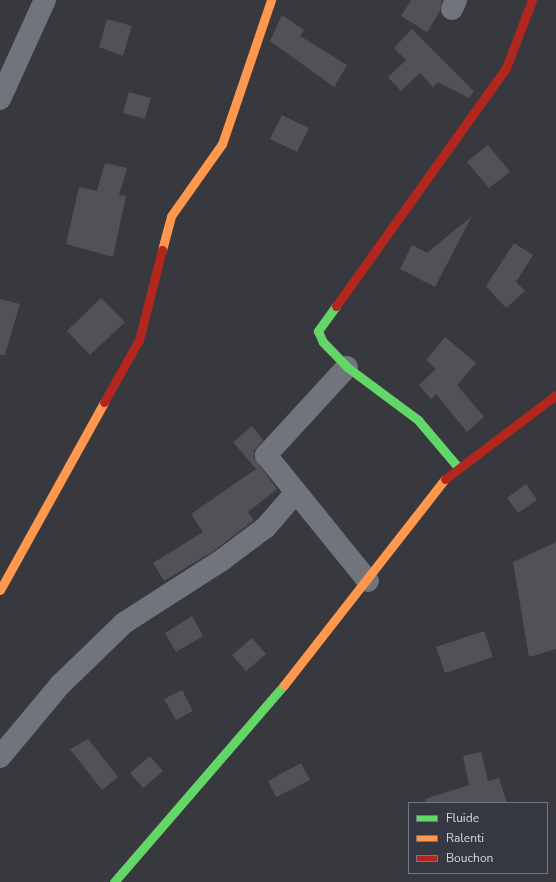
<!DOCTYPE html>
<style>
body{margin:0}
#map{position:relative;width:556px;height:882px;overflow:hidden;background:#38393f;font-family:"Nunito Sans",sans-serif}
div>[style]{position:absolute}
.building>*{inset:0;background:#515156}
.street>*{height:22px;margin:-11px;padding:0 11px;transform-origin:11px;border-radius:11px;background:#72747c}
.fast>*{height:9px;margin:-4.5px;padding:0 4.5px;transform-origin:4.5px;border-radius:4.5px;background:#63d668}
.slow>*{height:9px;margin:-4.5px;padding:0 4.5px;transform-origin:4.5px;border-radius:4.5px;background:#ff974d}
.jam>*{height:9px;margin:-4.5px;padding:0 4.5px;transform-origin:4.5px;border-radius:4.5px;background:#b3261e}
span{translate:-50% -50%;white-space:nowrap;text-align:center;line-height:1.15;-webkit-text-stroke:3px #353742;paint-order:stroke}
.legend{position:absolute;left:408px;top:802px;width:140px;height:72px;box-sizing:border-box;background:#353742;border:1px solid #767881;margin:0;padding:5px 7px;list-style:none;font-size:12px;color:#d8d9e0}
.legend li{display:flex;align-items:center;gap:8px;height:20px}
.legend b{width:20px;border:1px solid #767881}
</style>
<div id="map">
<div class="building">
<i style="clip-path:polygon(411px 0,442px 0,440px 11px,427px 32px,401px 16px)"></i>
<i style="clip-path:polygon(282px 15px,304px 30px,300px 36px,347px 65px,334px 87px,270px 41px)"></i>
<i style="clip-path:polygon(107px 19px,132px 26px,123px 56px,99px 47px)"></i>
<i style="clip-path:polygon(412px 29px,474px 91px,469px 98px,438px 82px,433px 87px,420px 73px,401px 91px,388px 77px,406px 60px,394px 48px)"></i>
<i style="clip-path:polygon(129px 92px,151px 98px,145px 119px,123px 113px)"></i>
<i style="clip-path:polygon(282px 115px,309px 128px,297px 152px,270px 139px)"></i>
<i style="clip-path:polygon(488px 145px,510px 172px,489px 188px,467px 162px)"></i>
<i style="clip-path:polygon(105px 163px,127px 168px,119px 195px,126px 196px,113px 257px,66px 244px,79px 187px,97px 191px)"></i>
<i style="clip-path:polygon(472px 216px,435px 287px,400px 269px,412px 245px,427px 253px)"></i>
<i style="clip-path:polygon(514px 243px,533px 255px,516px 282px,525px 291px,506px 308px,486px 286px)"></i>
<i style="clip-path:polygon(101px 298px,125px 322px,90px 355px,67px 331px)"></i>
<i style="clip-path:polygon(0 299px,20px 304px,5px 355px,0 355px)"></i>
<i style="clip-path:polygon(445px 337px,476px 363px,457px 385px,484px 417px,467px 432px,436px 394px,431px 399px,419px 385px,436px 369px,426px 360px)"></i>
<i style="clip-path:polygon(252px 426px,263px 440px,254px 451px,254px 458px,277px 489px,248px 512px,254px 520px,215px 550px,164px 581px,153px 563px,203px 532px,191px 514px,256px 469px,233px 442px)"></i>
<i style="clip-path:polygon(526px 484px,537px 500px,518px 513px,507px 498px)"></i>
<i style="clip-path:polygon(556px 542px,556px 649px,529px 657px,513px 562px)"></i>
<i style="clip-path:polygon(192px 616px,203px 636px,176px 652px,165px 633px)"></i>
<i style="clip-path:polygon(484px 631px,493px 657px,445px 673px,436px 647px)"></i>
<i style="clip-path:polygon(252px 638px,266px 654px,246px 671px,232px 655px)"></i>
<i style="clip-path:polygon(182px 690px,193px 711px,176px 720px,164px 699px)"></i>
<i style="clip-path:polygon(88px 739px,118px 777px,102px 790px,70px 749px)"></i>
<i style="clip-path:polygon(481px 752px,488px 781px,499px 778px,507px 803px,425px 803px,425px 799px,469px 785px,463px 756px)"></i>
<i style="clip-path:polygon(150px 756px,163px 771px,143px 788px,130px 773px)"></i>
<i style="clip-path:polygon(301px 763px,310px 780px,276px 797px,268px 781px)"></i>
</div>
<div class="street">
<i style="left:452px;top:9px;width:10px;rotate:-66deg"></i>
<i style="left:0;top:99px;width:109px;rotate:-65.6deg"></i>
<i style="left:347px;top:367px;width:120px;rotate:132.6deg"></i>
<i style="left:266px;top:455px;width:162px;rotate:51deg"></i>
<i style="left:0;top:757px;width:94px;rotate:-50.2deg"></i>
<i style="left:60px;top:685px;width:89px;rotate:-44.1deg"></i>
<i style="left:124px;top:623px;width:117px;rotate:-32.7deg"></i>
<i style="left:222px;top:560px;width:55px;rotate:-36.9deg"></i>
<i style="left:266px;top:527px;width:46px;rotate:-49.4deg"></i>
</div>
<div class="fast">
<i style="left:336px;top:306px;width:31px;rotate:126deg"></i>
<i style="left:318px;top:331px;width:12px;rotate:66deg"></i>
<i style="left:323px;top:342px;width:35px;rotate:46deg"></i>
<i style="left:347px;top:367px;width:89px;rotate:36.7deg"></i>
<i style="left:418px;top:420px;width:60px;rotate:49.7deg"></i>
<i style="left:114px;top:882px;width:260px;rotate:-49.2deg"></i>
</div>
<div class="slow">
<i style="left:162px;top:250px;width:35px;rotate:-75deg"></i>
<i style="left:171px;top:216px;width:88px;rotate:-54.7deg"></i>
<i style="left:222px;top:144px;width:152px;rotate:-71.2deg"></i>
<i style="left:0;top:590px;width:215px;rotate:-61deg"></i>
<i style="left:284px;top:685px;width:261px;rotate:-52deg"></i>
</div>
<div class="jam">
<i style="left:336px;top:306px;width:292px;rotate:-54.5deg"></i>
<i style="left:506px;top:68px;width:73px;rotate:-69.1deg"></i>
<i style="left:104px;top:402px;width:71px;rotate:-60.6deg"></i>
<i style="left:139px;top:340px;width:93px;rotate:-75.7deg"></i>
<i style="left:445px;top:479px;width:139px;rotate:-37.1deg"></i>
</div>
<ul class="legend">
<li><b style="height:5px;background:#63d668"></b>Fluide</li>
<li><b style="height:5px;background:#ff974d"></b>Ralenti</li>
<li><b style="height:5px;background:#b3261e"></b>Bouchon</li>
</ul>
</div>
